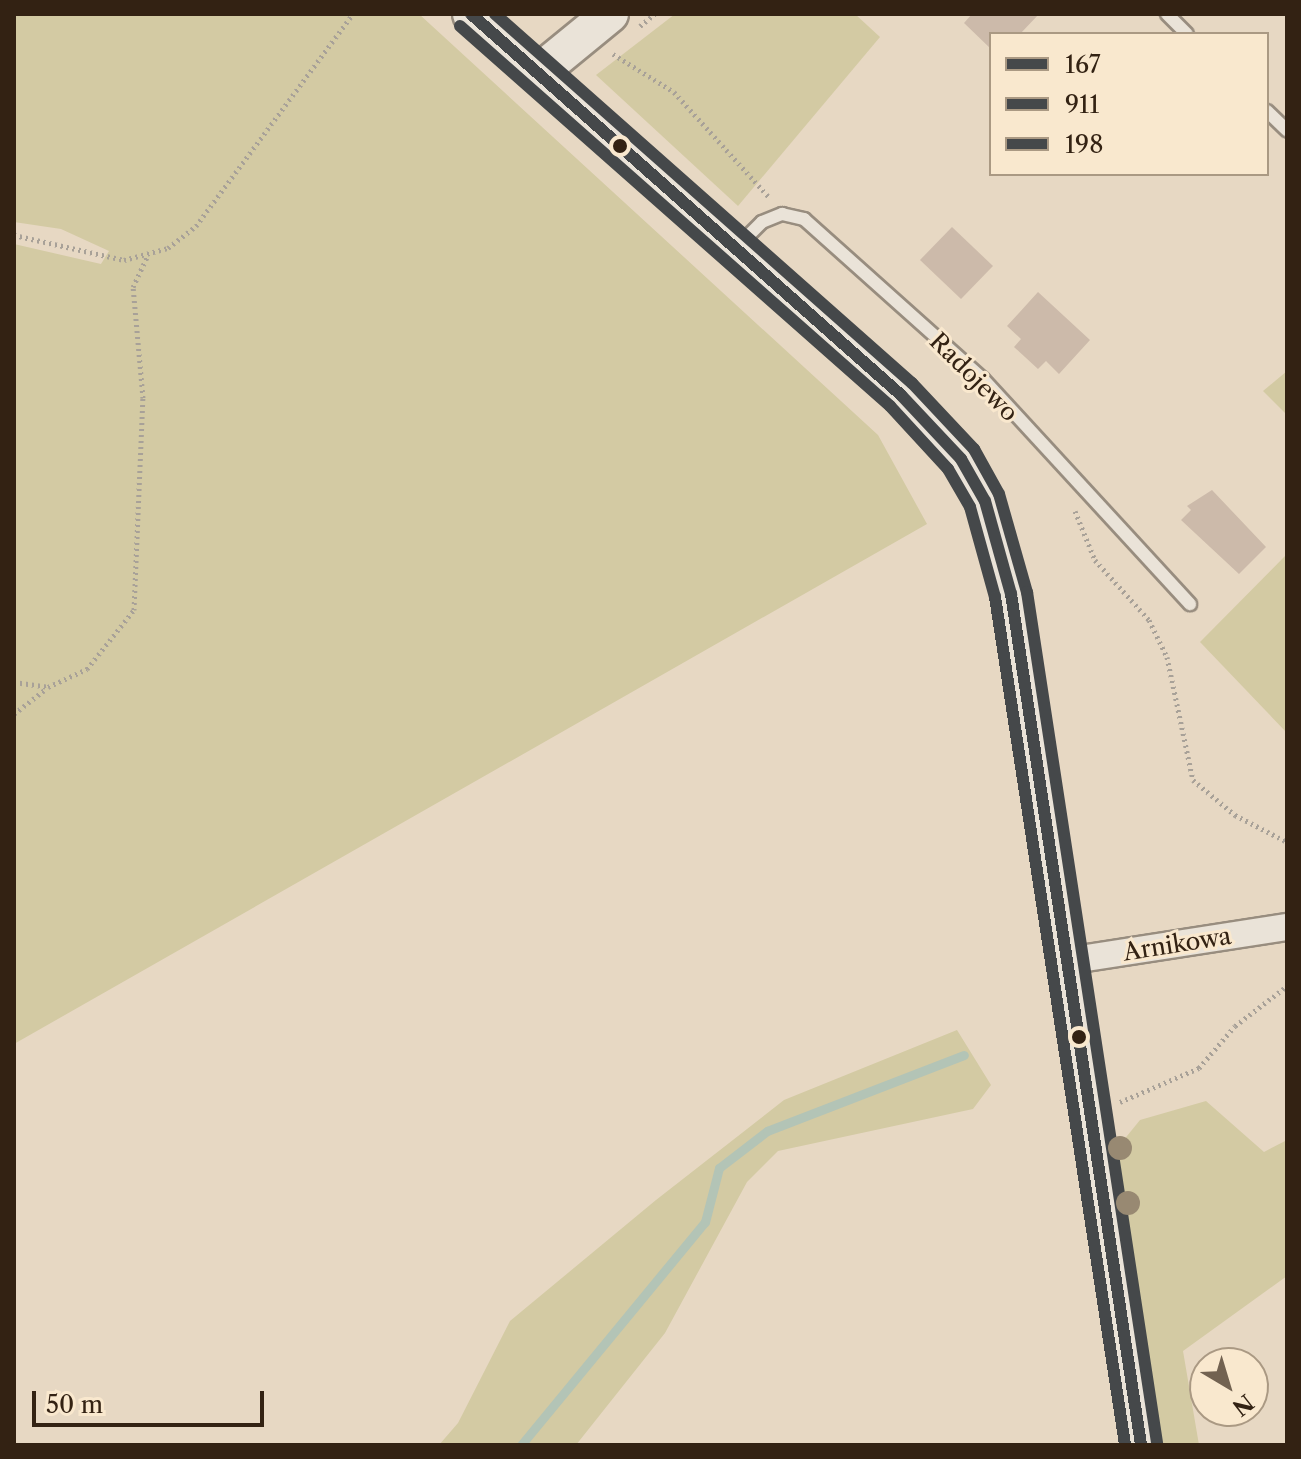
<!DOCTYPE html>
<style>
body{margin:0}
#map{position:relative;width:1301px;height:1459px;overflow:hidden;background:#e7d8c3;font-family:"Libre Caslon Text",serif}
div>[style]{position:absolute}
.green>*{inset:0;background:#d3caa3}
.stream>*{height:9px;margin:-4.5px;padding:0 4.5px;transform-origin:4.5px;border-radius:4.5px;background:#b3c4b6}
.building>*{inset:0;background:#ccbaaa}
.path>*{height:5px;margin-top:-2.5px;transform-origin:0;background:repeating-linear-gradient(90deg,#a8a198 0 2px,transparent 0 6px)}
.roads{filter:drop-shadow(2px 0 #988d7f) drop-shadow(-2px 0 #988d7f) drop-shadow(0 2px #988d7f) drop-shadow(0 -2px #988d7f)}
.lane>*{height:12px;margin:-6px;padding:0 6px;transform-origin:6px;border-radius:6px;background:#eae3d8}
.street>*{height:26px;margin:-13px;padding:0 13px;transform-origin:13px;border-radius:13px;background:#eae3d8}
.secondary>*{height:36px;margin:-18px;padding:0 18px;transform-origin:18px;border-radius:18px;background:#eae3d8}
.bus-1>*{height:12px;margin:-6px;padding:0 6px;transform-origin:6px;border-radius:6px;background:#45484a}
.bus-2>*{height:12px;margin:-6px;padding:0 6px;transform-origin:6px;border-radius:6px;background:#45484a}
.bus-3>*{height:12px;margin:-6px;padding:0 6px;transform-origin:6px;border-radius:6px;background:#45484a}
.trees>*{width:24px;height:24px;margin:-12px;border-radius:50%;background:#988972}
.dots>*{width:22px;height:22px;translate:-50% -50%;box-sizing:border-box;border:4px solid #f9e8ce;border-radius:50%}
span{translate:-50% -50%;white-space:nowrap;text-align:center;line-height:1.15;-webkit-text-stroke:6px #f9e8ce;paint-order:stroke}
.street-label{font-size:24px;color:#332213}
.frame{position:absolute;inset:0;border:16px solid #332213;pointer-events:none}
.legend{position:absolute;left:989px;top:32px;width:280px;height:144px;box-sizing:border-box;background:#f9e8ce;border:2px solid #aa9983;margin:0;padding:10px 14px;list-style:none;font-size:24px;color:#332213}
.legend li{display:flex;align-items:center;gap:16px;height:40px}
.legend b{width:40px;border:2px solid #aa9983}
.north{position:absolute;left:1189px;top:1347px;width:80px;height:80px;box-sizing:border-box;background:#f9e8ce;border:2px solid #aa9983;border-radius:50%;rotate:142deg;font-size:22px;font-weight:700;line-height:32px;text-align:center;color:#332213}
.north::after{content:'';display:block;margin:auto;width:28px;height:36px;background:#726251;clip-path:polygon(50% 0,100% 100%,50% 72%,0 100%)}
.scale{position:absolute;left:32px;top:1391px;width:232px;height:36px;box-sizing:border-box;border:4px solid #332213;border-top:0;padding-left:10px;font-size:24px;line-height:28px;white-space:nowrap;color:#332213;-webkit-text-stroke:6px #f9e8ce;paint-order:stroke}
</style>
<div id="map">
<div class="green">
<i style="clip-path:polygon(14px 14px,419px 14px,878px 435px,927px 524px,14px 1044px,14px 244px,101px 264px,109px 251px,61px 229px,14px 222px)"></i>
<i style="clip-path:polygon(675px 14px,855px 14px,880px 37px,738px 206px,596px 75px)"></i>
<i style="clip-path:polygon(1287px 371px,1287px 415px,1263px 391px)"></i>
<i style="clip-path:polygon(1287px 554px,1287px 733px,1200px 642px)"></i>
<i style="clip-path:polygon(957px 1030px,991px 1085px,973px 1109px,778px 1151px,747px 1182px,665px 1333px,576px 1445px,439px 1445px,458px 1423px,510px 1321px,656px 1200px,784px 1100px)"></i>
<i style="clip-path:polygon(1206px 1101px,1264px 1152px,1287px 1140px,1287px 1276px,1183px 1351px,1199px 1445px,1161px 1445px,1114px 1152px,1140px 1120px)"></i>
</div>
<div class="stream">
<i style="left:521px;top:1445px;width:289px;rotate:-50.5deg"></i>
<i style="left:705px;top:1222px;width:56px;rotate:-75.5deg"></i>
<i style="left:719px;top:1168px;width:61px;rotate:-37.6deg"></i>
<i style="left:767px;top:1131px;width:211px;rotate:-21.1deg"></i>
</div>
<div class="building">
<i style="clip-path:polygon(972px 14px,1039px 14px,1020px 34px,991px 34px,991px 49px,964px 23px)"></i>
<i style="clip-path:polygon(952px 227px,993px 266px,961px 299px,920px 260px)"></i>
<i style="clip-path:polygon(1038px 292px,1090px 340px,1059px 374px,1046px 361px,1038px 369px,1014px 347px,1021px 339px,1007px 326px)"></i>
<i style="clip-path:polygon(1212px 490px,1266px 547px,1239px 574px,1181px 520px,1191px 510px,1187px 506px)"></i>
</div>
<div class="path">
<i style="left:640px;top:26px;width:19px;rotate:-39deg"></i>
<i style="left:613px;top:54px;width:72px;rotate:31.9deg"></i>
<i style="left:674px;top:92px;width:142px;rotate:47.9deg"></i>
<i style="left:14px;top:235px;width:113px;rotate:12.8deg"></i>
<i style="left:124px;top:260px;width:46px;rotate:-15.3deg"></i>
<i style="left:168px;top:248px;width:36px;rotate:-38deg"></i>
<i style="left:196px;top:226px;width:264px;rotate:-53.5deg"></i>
<i style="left:1075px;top:511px;width:53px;rotate:67.8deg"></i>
<i style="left:1095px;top:560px;width:81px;rotate:48deg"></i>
<i style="left:1149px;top:620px;width:41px;rotate:64.1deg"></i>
<i style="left:1167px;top:657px;width:126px;rotate:78.1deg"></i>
<i style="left:1193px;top:780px;width:55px;rotate:39.8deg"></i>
<i style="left:1235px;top:815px;width:59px;rotate:27.4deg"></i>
<i style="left:14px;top:682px;width:34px;rotate:8deg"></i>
<i style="left:48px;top:687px;width:43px;rotate:-24.8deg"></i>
<i style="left:87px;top:669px;width:75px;rotate:-51.5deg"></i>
<i style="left:134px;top:610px;width:212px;rotate:-87.6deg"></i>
<i style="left:143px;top:398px;width:111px;rotate:-95.1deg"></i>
<i style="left:133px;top:287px;width:33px;rotate:-65deg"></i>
<i style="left:14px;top:714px;width:42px;rotate:-38.2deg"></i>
<i style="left:1120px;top:1102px;width:86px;rotate:-23.3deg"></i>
<i style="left:1199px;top:1068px;width:55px;rotate:-49.4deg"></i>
<i style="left:1235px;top:1026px;width:66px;rotate:-37.6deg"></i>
</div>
<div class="roads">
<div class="lane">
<i style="left:1167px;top:14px;width:28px;rotate:45deg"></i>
<i style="left:1267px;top:111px;width:28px;rotate:44deg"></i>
<i style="left:738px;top:246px;width:34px;rotate:-45deg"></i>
<i style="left:762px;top:222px;width:22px;rotate:-22deg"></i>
<i style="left:782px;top:214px;width:23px;rotate:13deg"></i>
<i style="left:804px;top:219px;width:240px;rotate:41.8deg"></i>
<i style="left:983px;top:379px;width:306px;rotate:47.4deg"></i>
</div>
<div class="street">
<i style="left:1067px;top:961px;width:223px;rotate:-8.8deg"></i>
</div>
<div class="secondary">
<i style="left:471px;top:14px;width:575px;rotate:41.54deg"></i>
<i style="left:901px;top:395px;width:88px;rotate:46.8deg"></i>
<i style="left:961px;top:459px;width:48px;rotate:60.3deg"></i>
<i style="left:985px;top:501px;width:97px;rotate:74.4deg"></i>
<i style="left:1011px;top:594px;width:861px;rotate:81.31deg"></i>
<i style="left:538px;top:73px;width:93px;rotate:-39.3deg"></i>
</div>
</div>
<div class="bus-1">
<i style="left:471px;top:14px;width:575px;rotate:41.54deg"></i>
<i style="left:901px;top:395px;width:88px;rotate:46.8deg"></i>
<i style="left:961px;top:459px;width:48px;rotate:60.3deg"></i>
<i style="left:985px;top:501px;width:97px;rotate:74.4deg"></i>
<i style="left:1011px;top:594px;width:861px;rotate:81.31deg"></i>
</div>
<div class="bus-2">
<i style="left:460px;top:26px;width:574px;rotate:41.47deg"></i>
<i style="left:890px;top:406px;width:86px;rotate:47.4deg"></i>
<i style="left:948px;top:469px;width:44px;rotate:59.9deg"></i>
<i style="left:970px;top:507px;width:93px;rotate:74.5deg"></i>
<i style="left:995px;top:597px;width:858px;rotate:81.28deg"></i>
</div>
<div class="bus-3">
<i style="left:495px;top:14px;width:557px;rotate:41.51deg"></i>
<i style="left:912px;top:383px;width:91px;rotate:46.8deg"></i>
<i style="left:974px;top:449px;width:51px;rotate:60.9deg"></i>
<i style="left:999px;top:494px;width:102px;rotate:74.1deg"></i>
<i style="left:1027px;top:592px;width:861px;rotate:81.31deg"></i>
</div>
<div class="trees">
<i style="left:1120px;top:1148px"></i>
<i style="left:1128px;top:1203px"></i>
</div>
<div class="dots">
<i style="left:620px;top:146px;background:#332213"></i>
<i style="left:1079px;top:1037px;background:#332213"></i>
</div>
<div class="street-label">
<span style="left:974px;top:377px;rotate:45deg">Radojewo</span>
<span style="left:1177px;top:944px;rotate:-9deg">Arnikowa</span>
</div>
<div class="frame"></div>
<ul class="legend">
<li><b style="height:10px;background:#45484a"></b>167</li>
<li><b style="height:10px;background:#45484a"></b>911</li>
<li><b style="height:10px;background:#45484a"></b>198</li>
</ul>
<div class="north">N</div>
<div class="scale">50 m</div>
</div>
